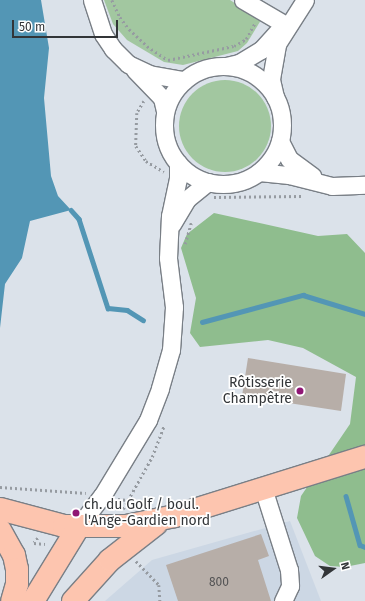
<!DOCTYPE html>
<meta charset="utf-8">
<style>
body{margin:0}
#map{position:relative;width:365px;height:601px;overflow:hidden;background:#dbe2ea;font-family:"Fira Sans",sans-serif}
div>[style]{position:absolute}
.built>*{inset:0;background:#ccd7e4}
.green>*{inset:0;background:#a2c7a0}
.round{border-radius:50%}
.forest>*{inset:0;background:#8fbd8e}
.water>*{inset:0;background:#5396b5}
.stream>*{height:4.5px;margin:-2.25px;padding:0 2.25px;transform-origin:2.25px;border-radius:2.25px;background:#5396b5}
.building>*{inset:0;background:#b7aea8}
.path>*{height:2.5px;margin-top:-1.25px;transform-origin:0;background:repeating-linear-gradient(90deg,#969ba1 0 2px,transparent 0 5px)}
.roads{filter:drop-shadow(1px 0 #797f86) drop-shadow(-1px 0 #797f86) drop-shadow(0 1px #797f86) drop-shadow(0 -1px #797f86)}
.minor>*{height:17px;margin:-8.5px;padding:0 8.5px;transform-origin:8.5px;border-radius:8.5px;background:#fff}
.minor>.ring{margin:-8.5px;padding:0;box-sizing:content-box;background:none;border:17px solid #fff;border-radius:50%}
.major>*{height:22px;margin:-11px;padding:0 11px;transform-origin:11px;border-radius:11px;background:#fdc5af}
.dots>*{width:11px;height:11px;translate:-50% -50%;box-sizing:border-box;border:2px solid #fff;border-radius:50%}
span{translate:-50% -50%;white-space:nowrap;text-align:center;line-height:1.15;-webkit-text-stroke:3.5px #fff;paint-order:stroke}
.number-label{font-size:12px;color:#535354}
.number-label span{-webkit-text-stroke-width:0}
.poi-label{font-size:14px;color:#323538}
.right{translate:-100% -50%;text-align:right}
.left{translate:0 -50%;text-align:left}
.north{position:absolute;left:313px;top:549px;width:40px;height:40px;-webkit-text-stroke:3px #fff;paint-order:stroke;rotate:76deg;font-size:11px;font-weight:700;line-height:16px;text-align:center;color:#323538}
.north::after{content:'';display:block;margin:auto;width:14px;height:18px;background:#323538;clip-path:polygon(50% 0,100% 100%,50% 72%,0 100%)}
.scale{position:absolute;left:12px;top:20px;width:106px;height:18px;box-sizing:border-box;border:2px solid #323538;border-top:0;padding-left:5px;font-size:12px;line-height:14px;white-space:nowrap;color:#323538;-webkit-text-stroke:3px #fff;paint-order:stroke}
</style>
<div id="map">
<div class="built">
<i style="clip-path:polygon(290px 521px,321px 601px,105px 601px,152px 560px)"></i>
</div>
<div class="green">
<i style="clip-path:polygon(104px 0,230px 0,261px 20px,247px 43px,238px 51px,183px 65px,164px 62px,127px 40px,113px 24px)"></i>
<i class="round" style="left:179px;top:80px;width:92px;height:92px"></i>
</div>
<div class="forest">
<i style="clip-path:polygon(214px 213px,318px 236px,347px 234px,365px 253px,365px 563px,345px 567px,330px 566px,315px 556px,297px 518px,301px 496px,350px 424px,356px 377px,303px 348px,268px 340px,200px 347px,190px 333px,196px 298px,181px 248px,187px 234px)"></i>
</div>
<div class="water">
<i style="clip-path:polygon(0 0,41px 0,49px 48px,44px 98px,51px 176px,58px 196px,71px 210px,30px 221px,22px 258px,5px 284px,0 328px)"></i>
</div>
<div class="stream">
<i style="left:71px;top:210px;width:12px;rotate:48deg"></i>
<i style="left:79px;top:219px;width:94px;rotate:72deg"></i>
<i style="left:108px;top:308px;width:19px;rotate:6deg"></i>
<i style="left:127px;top:310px;width:19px;rotate:32deg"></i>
<i style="left:202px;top:322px;width:105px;rotate:-15deg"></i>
<i style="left:303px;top:295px;width:65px;rotate:17deg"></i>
<i style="left:346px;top:496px;width:51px;rotate:74.1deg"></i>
<i style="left:360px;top:545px;width:5px;rotate:22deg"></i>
</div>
<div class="building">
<i style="clip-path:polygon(248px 358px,346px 374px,341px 411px,242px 396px)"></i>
<i style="clip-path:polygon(261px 534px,269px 556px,258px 560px,271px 601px,178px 601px,166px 565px)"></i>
</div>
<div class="path">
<i style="left:112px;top:0;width:19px;rotate:65deg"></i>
<i style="left:120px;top:17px;width:15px;rotate:53deg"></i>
<i style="left:129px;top:29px;width:25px;rotate:43deg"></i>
<i style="left:147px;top:46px;width:25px;rotate:34deg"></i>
<i style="left:168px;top:60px;width:67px;rotate:-12deg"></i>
<i style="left:234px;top:46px;width:14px;rotate:-30deg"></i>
<i style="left:246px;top:39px;width:18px;rotate:-61deg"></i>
<i style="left:144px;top:101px;width:14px;rotate:120deg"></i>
<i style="left:137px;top:113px;width:33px;rotate:92deg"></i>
<i style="left:136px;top:146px;width:18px;rotate:56deg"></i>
<i style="left:146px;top:161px;width:21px;rotate:31deg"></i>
<i style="left:214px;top:197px;width:89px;rotate:-0.6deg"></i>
<i style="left:185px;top:244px;width:22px;rotate:-74deg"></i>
<i style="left:0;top:487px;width:86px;rotate:4deg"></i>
<i style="left:118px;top:499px;width:10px;rotate:6deg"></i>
<i style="left:123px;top:509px;width:60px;rotate:-60.9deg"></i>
<i style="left:152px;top:457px;width:33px;rotate:-69deg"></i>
<i style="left:38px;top:538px;width:6px;rotate:129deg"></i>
<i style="left:34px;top:543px;width:11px;rotate:5deg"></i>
<i style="left:136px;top:561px;width:33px;rotate:46deg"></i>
<i style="left:159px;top:585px;width:16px;rotate:86deg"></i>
</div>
<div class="roads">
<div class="minor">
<i style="left:92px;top:0;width:36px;rotate:72deg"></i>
<i style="left:103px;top:34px;width:18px;rotate:56deg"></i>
<i style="left:113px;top:49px;width:21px;rotate:45deg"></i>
<i style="left:128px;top:64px;width:23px;rotate:25deg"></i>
<i style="left:149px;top:74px;width:36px;rotate:10deg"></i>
<i style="left:243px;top:0;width:48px;rotate:30.3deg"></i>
<i style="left:226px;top:66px;width:13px;rotate:-13deg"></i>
<i style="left:239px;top:63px;width:26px;rotate:-31deg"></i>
<i style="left:261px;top:50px;width:28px;rotate:-48deg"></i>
<i class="ring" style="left:164px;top:66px;width:101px;height:101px"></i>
<i style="left:135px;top:70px;width:39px;rotate:46deg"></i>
<i style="left:162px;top:98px;width:13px;rotate:77deg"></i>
<i style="left:275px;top:97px;width:18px;rotate:-103deg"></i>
<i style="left:271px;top:79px;width:36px;rotate:-80deg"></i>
<i style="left:277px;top:44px;width:52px;rotate:-57.5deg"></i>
<i style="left:280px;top:141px;width:20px;rotate:63deg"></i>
<i style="left:289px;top:159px;width:29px;rotate:36deg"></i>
<i style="left:259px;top:172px;width:30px;rotate:6deg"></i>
<i style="left:289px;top:175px;width:44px;rotate:14.3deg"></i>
<i style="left:332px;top:186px;width:33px;rotate:-2deg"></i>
<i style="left:172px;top:224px;width:29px;rotate:-59deg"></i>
<i style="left:187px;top:199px;width:27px;rotate:-39deg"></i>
<i style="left:263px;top:488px;width:86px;rotate:72.4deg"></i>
<i style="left:289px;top:570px;width:16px;rotate:86deg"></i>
<i style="left:290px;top:586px;width:17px;rotate:115deg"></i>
<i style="left:79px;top:526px;width:38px;rotate:-53deg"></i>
<i style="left:102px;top:496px;width:89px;rotate:-58.8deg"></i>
<i style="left:148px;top:420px;width:34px;rotate:-69deg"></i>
<i style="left:160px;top:388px;width:40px;rotate:-74deg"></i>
<i style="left:171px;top:350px;width:43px;rotate:-86deg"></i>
<i style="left:174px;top:307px;width:49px;rotate:-97deg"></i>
<i style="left:168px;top:258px;width:42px;rotate:-87.3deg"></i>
<i style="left:170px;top:216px;width:38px;rotate:-78deg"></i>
<i style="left:178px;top:179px;width:16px;rotate:-90deg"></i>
</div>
<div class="major">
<i style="left:0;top:509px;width:66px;rotate:14.9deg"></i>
<i style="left:64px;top:526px;width:62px"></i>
<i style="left:126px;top:526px;width:50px;rotate:-11.5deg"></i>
<i style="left:175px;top:516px;width:199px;rotate:-17.3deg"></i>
<i style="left:0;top:530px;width:29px;rotate:61deg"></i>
<i style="left:14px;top:555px;width:14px;rotate:78deg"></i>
<i style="left:17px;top:569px;width:15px;rotate:90deg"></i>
<i style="left:17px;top:584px;width:18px;rotate:106deg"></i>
<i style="left:33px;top:601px;width:88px;rotate:-58.5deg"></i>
<i style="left:73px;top:601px;width:55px;rotate:-47.9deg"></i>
<i style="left:110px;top:560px;width:58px;rotate:-38deg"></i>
</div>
</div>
<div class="dots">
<i style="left:300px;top:391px;background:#901775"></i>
<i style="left:76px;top:513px;background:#901775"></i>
</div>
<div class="number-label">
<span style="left:219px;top:583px">800</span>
</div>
<div class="poi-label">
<span class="right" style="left:292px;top:391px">Rôtisserie<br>Champêtre</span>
<span class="left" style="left:84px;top:513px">ch. du Golf / boul.<br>l'Ange-Gardien nord</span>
</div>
<div class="north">N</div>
<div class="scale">50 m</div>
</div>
